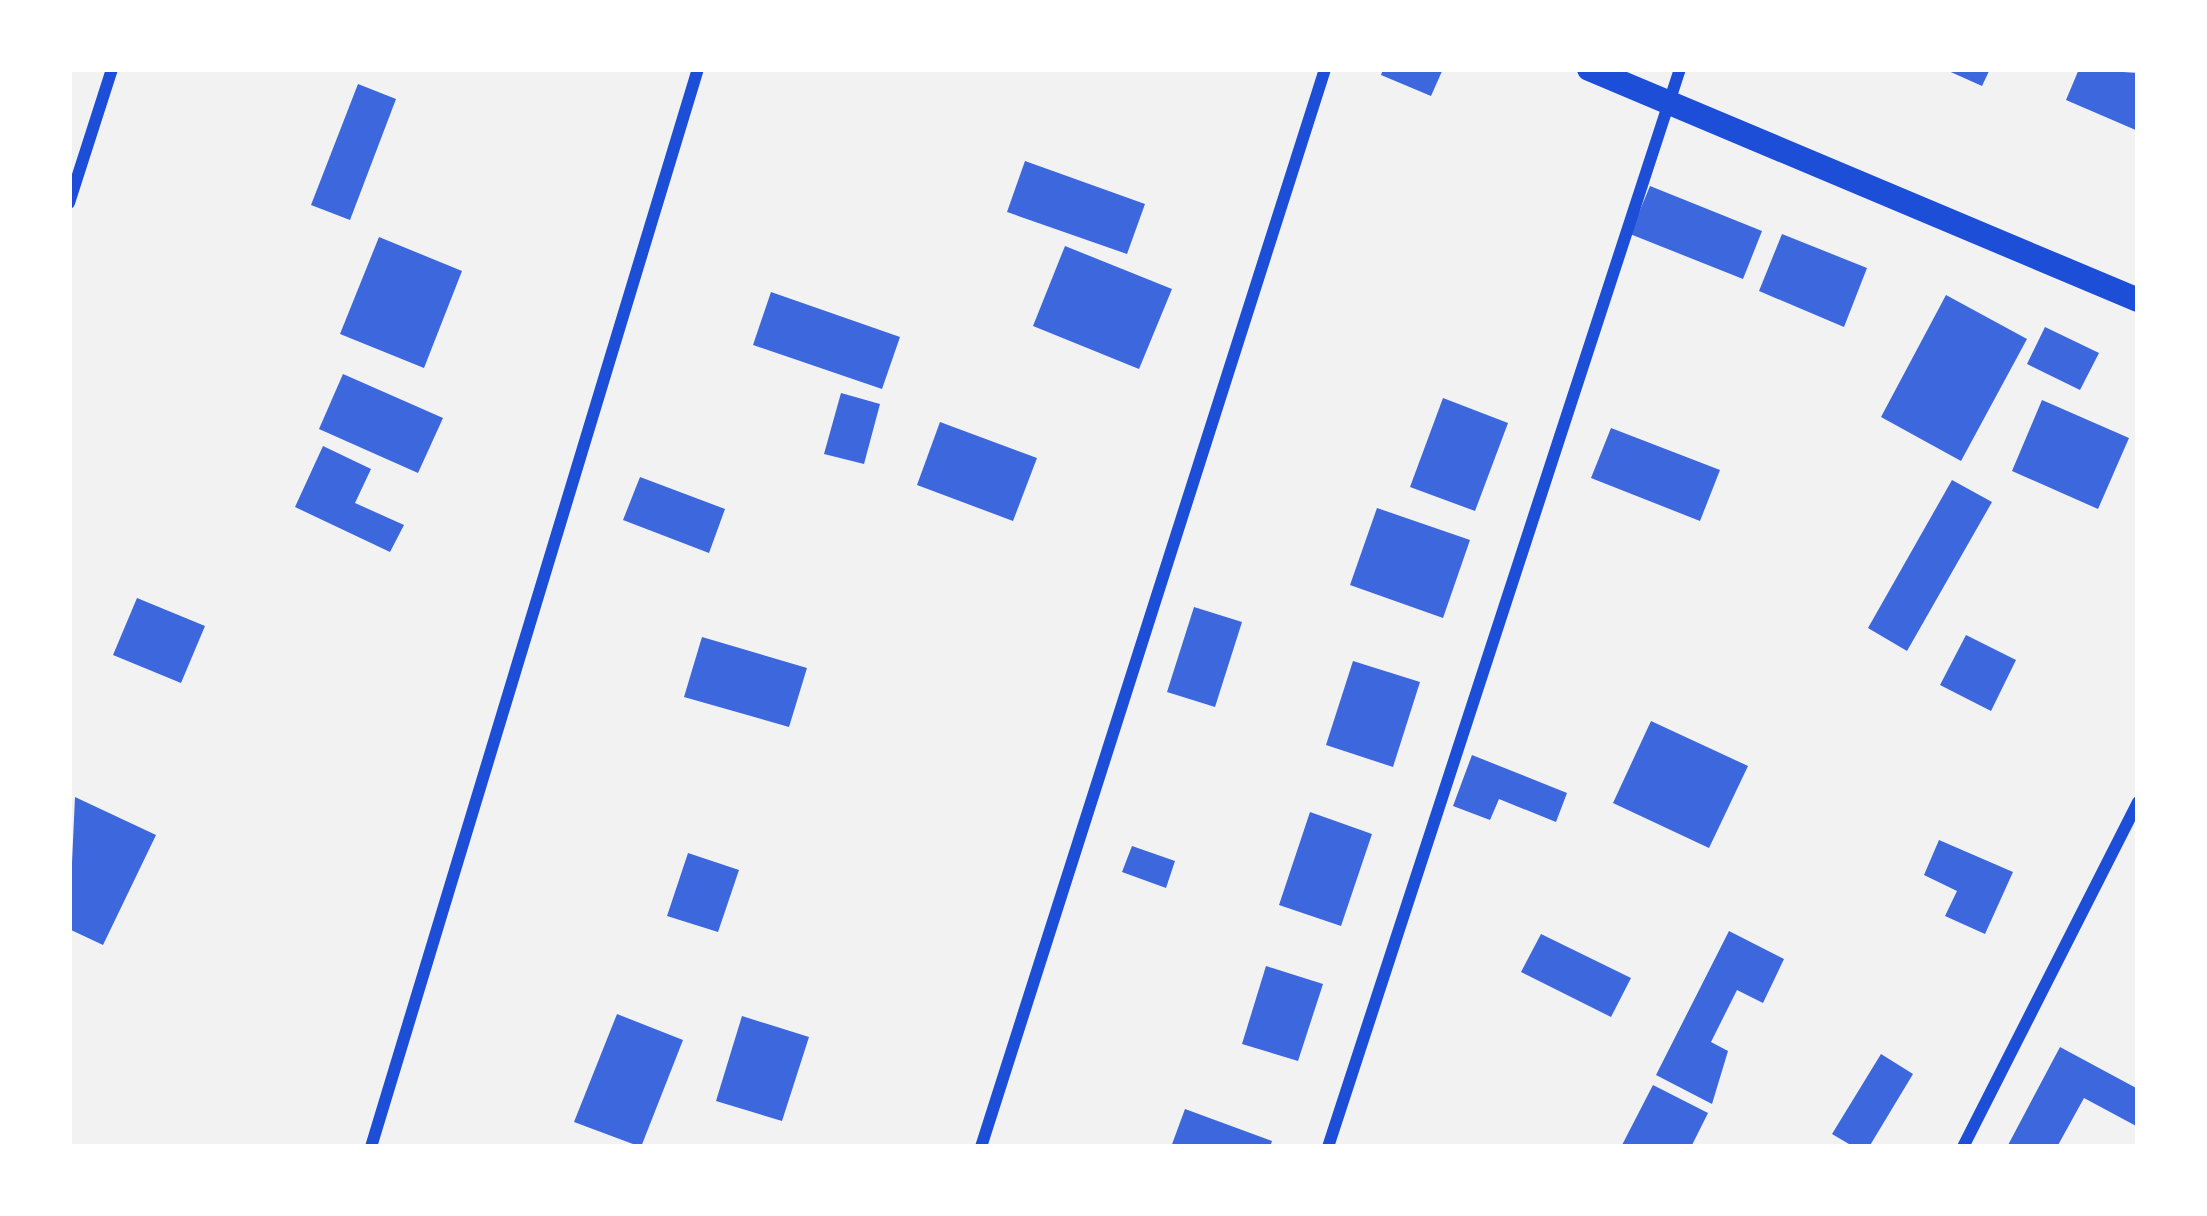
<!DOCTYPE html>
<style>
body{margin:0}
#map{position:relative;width:2207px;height:1216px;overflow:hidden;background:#f2f2f2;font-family:Inter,sans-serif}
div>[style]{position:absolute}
.building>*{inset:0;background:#3d67dc}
.minor>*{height:12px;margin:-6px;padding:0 6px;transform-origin:6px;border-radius:6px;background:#1d4ed8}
.secondary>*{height:24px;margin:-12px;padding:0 12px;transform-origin:12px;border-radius:12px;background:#1d4ed8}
span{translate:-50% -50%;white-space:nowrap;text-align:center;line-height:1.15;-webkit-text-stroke:10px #fff;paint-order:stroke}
.frame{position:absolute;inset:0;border:72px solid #fff;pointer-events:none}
</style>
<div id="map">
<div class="building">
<i style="clip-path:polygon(1383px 69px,1443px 69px,1431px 96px,1381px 75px)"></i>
<i style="clip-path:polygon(1944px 69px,1990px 69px,1982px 86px)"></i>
<i style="clip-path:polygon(2079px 69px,2138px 73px,2138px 131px,2066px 100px)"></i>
<i style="clip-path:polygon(358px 84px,396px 99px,350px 220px,311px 205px)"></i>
<i style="clip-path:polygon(1025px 161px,1145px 204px,1127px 254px,1007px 212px)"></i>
<i style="clip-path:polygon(1650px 186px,1762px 231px,1743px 279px,1630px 234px)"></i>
<i style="clip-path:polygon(1782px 234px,1867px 268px,1844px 327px,1759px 291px)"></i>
<i style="clip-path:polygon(379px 237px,462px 271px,424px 368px,340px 334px)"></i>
<i style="clip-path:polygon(1065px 246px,1172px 289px,1139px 369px,1033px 326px)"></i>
<i style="clip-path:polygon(771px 292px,900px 337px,882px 389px,753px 345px)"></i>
<i style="clip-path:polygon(1946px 295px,2027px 339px,1961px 461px,1881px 417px)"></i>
<i style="clip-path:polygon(2045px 327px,2099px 353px,2080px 390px,2027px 364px)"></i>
<i style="clip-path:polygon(343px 374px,443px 418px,418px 473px,319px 429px)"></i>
<i style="clip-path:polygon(841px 393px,880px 404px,864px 464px,824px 454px)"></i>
<i style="clip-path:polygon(1443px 398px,1508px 423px,1475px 511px,1410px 487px)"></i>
<i style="clip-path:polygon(2042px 400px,2129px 438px,2098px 509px,2012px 471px)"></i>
<i style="clip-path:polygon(940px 422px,1037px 458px,1013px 521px,917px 485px)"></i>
<i style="clip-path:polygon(1611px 428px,1720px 470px,1700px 521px,1591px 478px)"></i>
<i style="clip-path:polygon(323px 446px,371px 469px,355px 503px,404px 525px,390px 552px,295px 507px)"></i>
<i style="clip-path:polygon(640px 477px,725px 509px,709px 553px,623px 520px)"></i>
<i style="clip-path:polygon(1952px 480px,1992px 502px,1907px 651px,1868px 628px)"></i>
<i style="clip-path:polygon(1377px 508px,1470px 540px,1443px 618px,1350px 585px)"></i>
<i style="clip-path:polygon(137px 598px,205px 626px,181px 683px,113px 655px)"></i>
<i style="clip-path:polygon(1194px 607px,1242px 622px,1215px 707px,1167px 692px)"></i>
<i style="clip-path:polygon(1966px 635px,2016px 660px,1991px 711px,1940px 685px)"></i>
<i style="clip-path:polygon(702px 637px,807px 668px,789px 727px,684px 697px)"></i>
<i style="clip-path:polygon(1353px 661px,1420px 682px,1393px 767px,1326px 745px)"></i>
<i style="clip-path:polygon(1651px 721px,1748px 766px,1709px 848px,1613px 803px)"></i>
<i style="clip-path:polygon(1472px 755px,1567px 793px,1556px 822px,1499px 799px,1490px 820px,1453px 806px)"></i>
<i style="clip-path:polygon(75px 797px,156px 835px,103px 945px,69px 929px)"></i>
<i style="clip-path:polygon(1310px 812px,1372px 834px,1341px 926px,1279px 905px)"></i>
<i style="clip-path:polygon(1939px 840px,2013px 872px,1985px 934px,1945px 916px,1957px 891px,1924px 875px)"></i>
<i style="clip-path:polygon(1132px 846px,1175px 861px,1166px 888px,1122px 872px)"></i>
<i style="clip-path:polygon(688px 853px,739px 870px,718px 932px,667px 916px)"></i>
<i style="clip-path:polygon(1729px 931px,1784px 959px,1763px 1003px,1737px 990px,1711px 1042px,1728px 1051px,1712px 1104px,1656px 1075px)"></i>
<i style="clip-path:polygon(1541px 934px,1631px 978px,1611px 1017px,1521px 972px)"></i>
<i style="clip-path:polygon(1266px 966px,1323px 984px,1298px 1061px,1242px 1044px)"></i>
<i style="clip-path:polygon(617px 1014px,683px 1040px,641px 1147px,574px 1122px)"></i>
<i style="clip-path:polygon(742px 1016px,809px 1037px,782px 1121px,716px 1101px)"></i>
<i style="clip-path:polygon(2060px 1047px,2138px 1089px,2138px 1127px,2084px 1098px,2057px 1147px,2007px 1147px)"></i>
<i style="clip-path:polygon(1881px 1054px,1913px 1074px,1869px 1147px,1854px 1147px,1832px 1134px)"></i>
<i style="clip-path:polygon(1653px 1085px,1708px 1113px,1691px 1147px,1621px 1147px)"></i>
<i style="clip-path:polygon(1185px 1109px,1272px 1141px,1270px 1147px,1171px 1147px)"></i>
</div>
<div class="minor">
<i style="left:69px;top:203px;width:141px;rotate:-72.2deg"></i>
<i style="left:371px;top:1147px;width:1127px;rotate:-73.13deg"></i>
<i style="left:981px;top:1147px;width:1132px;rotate:-72.3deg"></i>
<i style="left:1328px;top:1147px;width:1134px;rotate:-71.92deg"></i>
<i style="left:1963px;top:1147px;width:387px;rotate:-63.1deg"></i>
</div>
<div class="secondary">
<i style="left:1589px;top:69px;width:596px;rotate:22.82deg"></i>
</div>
<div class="frame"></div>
</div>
